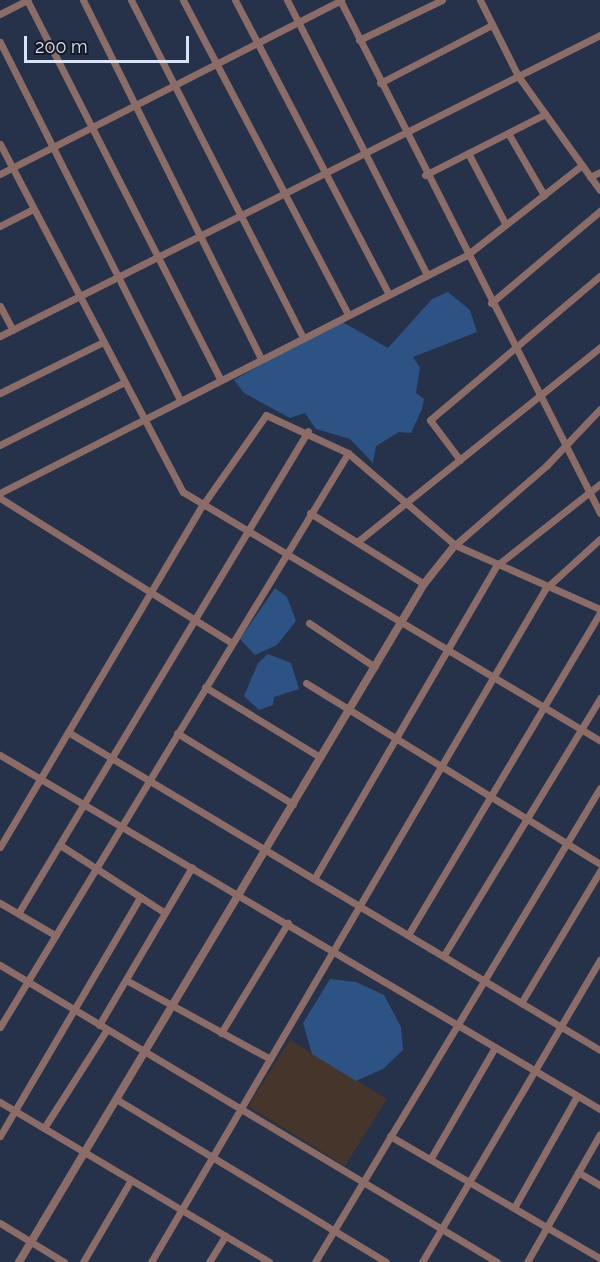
<!DOCTYPE html>
<style>
body{margin:0}
#map{position:relative;width:600px;height:1262px;overflow:hidden;background:#25324a;font-family:Raleway,sans-serif}
div>[style]{position:absolute}
.education>*{inset:0;background:#46352b}
.water>*{inset:0;background:#2d5284}
.minor>*{height:7px;margin:-3.5px;padding:0 3.5px;transform-origin:3.5px;border-radius:3.5px;background:#8c6c66}
.tertiary>*{height:8px;margin:-4px;padding:0 4px;transform-origin:4px;border-radius:4px;background:#8c6c66}
span{translate:-50% -50%;white-space:nowrap;text-align:center;line-height:1.15;-webkit-text-stroke:4.5px #141a25;paint-order:stroke}
.scale{position:absolute;left:24px;top:36px;width:165px;height:27px;box-sizing:border-box;border:3px solid #dbe4f4;border-top:0;padding-left:8px;font-size:18px;line-height:21px;white-space:nowrap;color:#dbe4f4;-webkit-text-stroke:4px #141a25;paint-order:stroke}
</style>
<div id="map">
<div class="education">
<i style="clip-path:polygon(290px 1040px,387px 1099px,345px 1166px,248px 1106px)"></i>
</div>
<div class="water">
<i style="clip-path:polygon(448px 292px,470px 310px,477px 332px,413px 357px,420px 368px,416px 393px,424px 399px,422px 409px,411px 433px,399px 432px,376px 446px,373px 463px,350px 439px,316px 429px,305px 413px,290px 418px,244px 393px,234px 380px,339px 320px,388px 348px,432px 299px)"></i>
<i style="clip-path:polygon(275px 588px,287px 597px,296px 621px,277px 645px,255px 655px,240px 639px)"></i>
<i style="clip-path:polygon(268px 654px,291px 663px,299px 689px,274px 697px,273px 705px,259px 710px,244px 696px,258px 663px)"></i>
<i style="clip-path:polygon(330px 979px,356px 982px,384px 995px,401px 1027px,403px 1050px,383px 1069px,356px 1081px,312px 1054px,303px 1023px)"></i>
</div>
<div class="minor">
<i style="left:27px;top:0;width:425px;rotate:63deg"></i>
<i style="left:83px;top:0;width:398px;rotate:63.6deg"></i>
<i style="left:131px;top:0;width:376px;rotate:63deg"></i>
<i style="left:183px;top:0;width:352px;rotate:62.3deg"></i>
<i style="left:235px;top:0;width:331px;rotate:62.4deg"></i>
<i style="left:287px;top:0;width:309px;rotate:63deg"></i>
<i style="left:340px;top:0;width:575px;rotate:63.12deg"></i>
<i style="left:480px;top:0;width:85px;rotate:63.4deg"></i>
<i style="left:518px;top:76px;width:140px;rotate:54.3deg"></i>
<i style="left:0;top:14px;width:31px;rotate:-27deg"></i>
<i style="left:359px;top:40px;width:92px;rotate:-25.7deg"></i>
<i style="left:0;top:42px;width:401px;rotate:63.3deg"></i>
<i style="left:380px;top:83px;width:126px;rotate:-27.4deg"></i>
<i style="left:508px;top:133px;width:72px;rotate:59.9deg"></i>
<i style="left:0;top:144px;width:393px;rotate:62.3deg"></i>
<i style="left:183px;top:492px;width:486px;rotate:30.8deg"></i>
<i style="left:468px;top:153px;width:81px;rotate:62.2deg"></i>
<i style="left:0;top:174px;width:383px;rotate:-27deg"></i>
<i style="left:425px;top:175px;width:135px;rotate:-26.9deg"></i>
<i style="left:590px;top:177px;width:11px;rotate:-27deg"></i>
<i style="left:0;top:226px;width:37px;rotate:-27deg"></i>
<i style="left:491px;top:303px;width:143px;rotate:-40.2deg"></i>
<i style="left:0;top:306px;width:27px;rotate:62deg"></i>
<i style="left:0;top:336px;width:671px;rotate:-26.64deg"></i>
<i style="left:0;top:393px;width:113px;rotate:-26.3deg"></i>
<i style="left:0;top:445px;width:137px;rotate:-26.9deg"></i>
<i style="left:460px;top:460px;width:50px;rotate:-126.9deg"></i>
<i style="left:430px;top:420px;width:223px;rotate:-40.3deg"></i>
<i style="left:0;top:493px;width:524px;rotate:-27.01deg"></i>
<i style="left:467px;top:255px;width:146px;rotate:-38deg"></i>
<i style="left:0;top:498px;width:274px;rotate:32deg"></i>
<i style="left:310px;top:513px;width:134px;rotate:31.9deg"></i>
<i style="left:357px;top:542px;width:312px;rotate:-38.7deg"></i>
<i style="left:455px;top:545px;width:121px;rotate:-41deg"></i>
<i style="left:546px;top:466px;width:79px;rotate:-46.5deg"></i>
<i style="left:309px;top:623px;width:79px;rotate:33.7deg"></i>
<i style="left:306px;top:683px;width:345px;rotate:31.6deg"></i>
<i style="left:205px;top:687px;width:135px;rotate:31.3deg"></i>
<i style="left:68px;top:732px;width:620px;rotate:30.87deg"></i>
<i style="left:177px;top:733px;width:136px;rotate:31.5deg"></i>
<i style="left:0;top:755px;width:697px;rotate:30.54deg"></i>
<i style="left:60px;top:845px;width:125px;rotate:32.9deg"></i>
<i style="left:0;top:847px;width:396px;rotate:-59.4deg"></i>
<i style="left:202px;top:506px;width:111px;rotate:-54.9deg"></i>
<i style="left:266px;top:415px;width:90px;rotate:24.9deg"></i>
<i style="left:348px;top:453px;width:141px;rotate:40.7deg"></i>
<i style="left:455px;top:545px;width:158px;rotate:23.8deg"></i>
<i style="left:314px;top:879px;width:362px;rotate:-59.8deg"></i>
<i style="left:496px;top:566px;width:132px;rotate:-38.3deg"></i>
<i style="left:0;top:903px;width:64px;rotate:30.2deg"></i>
<i style="left:19px;top:912px;width:561px;rotate:-59deg"></i>
<i style="left:408px;top:935px;width:375px;rotate:-59.2deg"></i>
<i style="left:444px;top:955px;width:301px;rotate:-58.7deg"></i>
<i style="left:0;top:965px;width:579px;rotate:30.86deg"></i>
<i style="left:126px;top:980px;width:164px;rotate:28.7deg"></i>
<i style="left:521px;top:1003px;width:154px;rotate:-59.1deg"></i>
<i style="left:99px;top:1025px;width:183px;rotate:-59.5deg"></i>
<i style="left:0;top:1027px;width:671px;rotate:-58.77deg"></i>
<i style="left:221px;top:1033px;width:129px;rotate:-58.7deg"></i>
<i style="left:116px;top:1099px;width:315px;rotate:31.1deg"></i>
<i style="left:0;top:1102px;width:313px;rotate:30.7deg"></i>
<i style="left:44px;top:1128px;width:117px;rotate:-57.5deg"></i>
<i style="left:0;top:1136px;width:277px;rotate:-59.6deg"></i>
<i style="left:390px;top:1136px;width:243px;rotate:30.2deg"></i>
<i style="left:431px;top:1158px;width:128px;rotate:-60deg"></i>
<i style="left:578px;top:1172px;width:26px;rotate:31deg"></i>
<i style="left:515px;top:1206px;width:126px;rotate:-60.6deg"></i>
<i style="left:0;top:1223px;width:75px;rotate:31.4deg"></i>
<i style="left:83px;top:1262px;width:95px;rotate:-59.7deg"></i>
<i style="left:151px;top:1262px;width:780px;rotate:-59.65deg"></i>
<i style="left:545px;top:589px;width:74px;rotate:-42.3deg"></i>
<i style="left:209px;top:1262px;width:31px;rotate:-58deg"></i>
<i style="left:315px;top:1262px;width:553px;rotate:-58.98deg"></i>
<i style="left:422px;top:1262px;width:351px;rotate:-59.5deg"></i>
<i style="left:527px;top:1262px;width:147px;rotate:-60.3deg"></i>
</div>
<div class="tertiary">
<i style="left:19px;top:1262px;width:790px;rotate:-59.15deg"></i>
<i style="left:424px;top:584px;width:50px;rotate:-51.5deg"></i>
</div>
<div class="scale">200 m</div>
</div>
